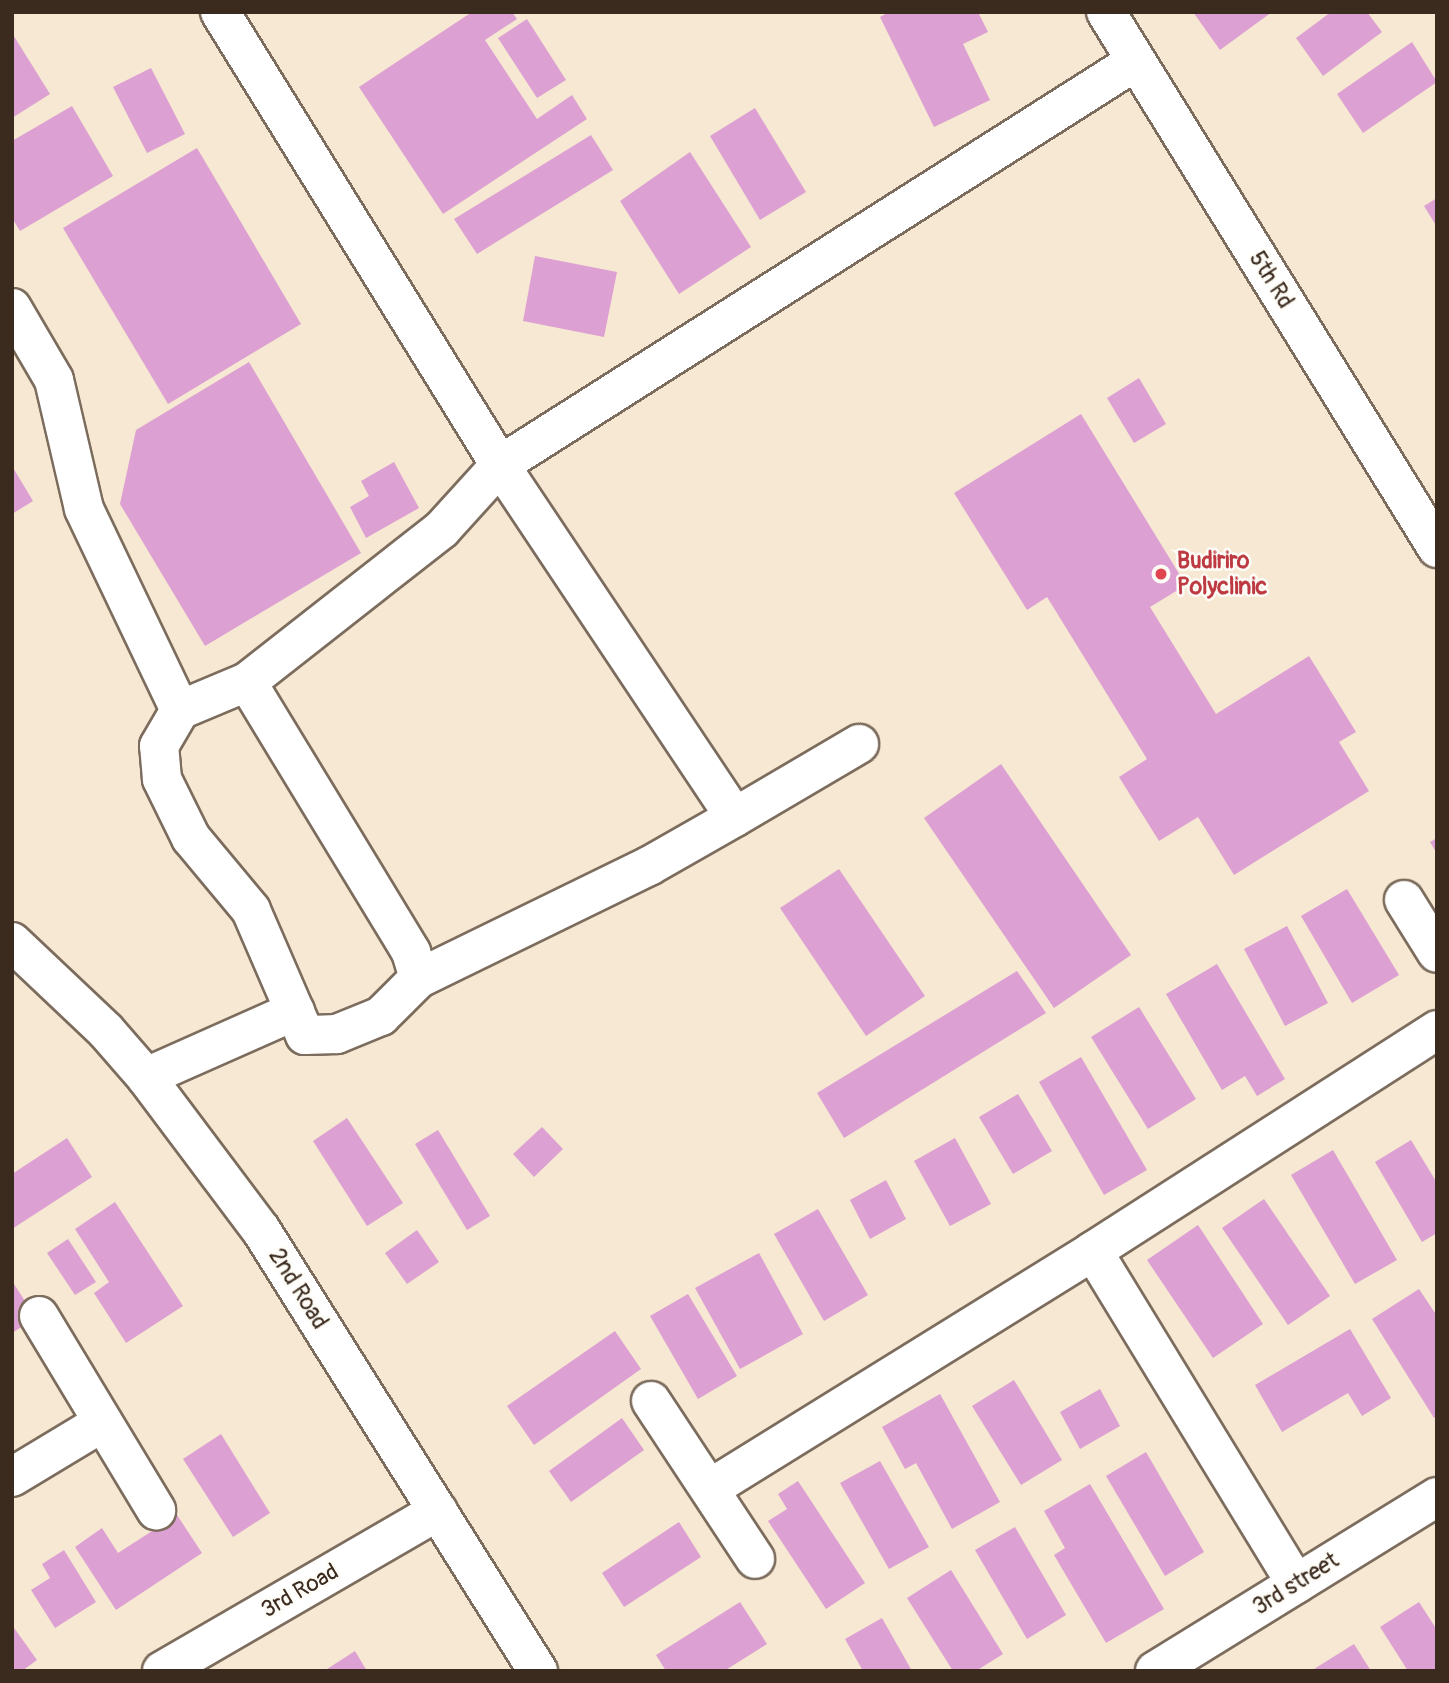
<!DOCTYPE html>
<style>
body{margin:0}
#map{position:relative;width:1449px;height:1683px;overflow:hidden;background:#f6e8d2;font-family:Pangolin,sans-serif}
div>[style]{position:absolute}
.building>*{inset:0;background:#dda0d2}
.roads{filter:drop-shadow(2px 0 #7c6c5d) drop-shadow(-2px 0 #7c6c5d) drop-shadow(0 2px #7c6c5d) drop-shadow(0 -2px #7c6c5d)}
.minor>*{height:38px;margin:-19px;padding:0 19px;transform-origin:19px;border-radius:19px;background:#fff}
.dots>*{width:19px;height:19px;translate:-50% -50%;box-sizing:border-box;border:4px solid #fdfcf7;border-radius:50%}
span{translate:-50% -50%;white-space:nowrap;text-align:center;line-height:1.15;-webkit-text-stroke:5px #fdfcf7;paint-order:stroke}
.street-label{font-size:23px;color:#3b2a1e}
.health-label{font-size:23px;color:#be3a42;font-weight:700}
.left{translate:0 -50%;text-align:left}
.frame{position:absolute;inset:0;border:14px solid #3b2a1e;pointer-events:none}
</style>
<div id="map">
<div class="building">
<i style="clip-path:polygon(472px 12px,512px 12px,517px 19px,485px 40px,537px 119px,572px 95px,587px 119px,443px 214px,359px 87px)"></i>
<i style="clip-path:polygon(889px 12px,978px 12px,988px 32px,963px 44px,990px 100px,934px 127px,880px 17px)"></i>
<i style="clip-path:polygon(1193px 12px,1272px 12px,1220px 50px)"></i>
<i style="clip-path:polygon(1331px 12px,1367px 12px,1382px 32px,1323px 76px,1296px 38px)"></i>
<i style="clip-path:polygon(527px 19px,566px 80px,537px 98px,498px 38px)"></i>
<i style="clip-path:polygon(12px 33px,50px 94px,12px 118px)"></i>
<i style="clip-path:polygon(1412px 42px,1437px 82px,1363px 133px,1337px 94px)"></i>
<i style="clip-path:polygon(151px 68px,185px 134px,147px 153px,113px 87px)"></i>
<i style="clip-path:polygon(72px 106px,113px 176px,20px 231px,12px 218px,12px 141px)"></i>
<i style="clip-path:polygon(755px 108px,806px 192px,760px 220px,710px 136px)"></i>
<i style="clip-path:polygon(591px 135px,613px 170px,477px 254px,454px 219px)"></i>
<i style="clip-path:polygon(197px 148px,301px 324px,168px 404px,63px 228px)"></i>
<i style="clip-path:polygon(690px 152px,751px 247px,679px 294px,620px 201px)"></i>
<i style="clip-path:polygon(1437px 198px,1437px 227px,1424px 206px)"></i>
<i style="clip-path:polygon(535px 256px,617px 272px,604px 337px,523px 321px)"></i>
<i style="clip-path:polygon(249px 362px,361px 553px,205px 646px,120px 504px,136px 430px)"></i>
<i style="clip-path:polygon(1139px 378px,1166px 424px,1134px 443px,1107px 398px)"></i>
<i style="clip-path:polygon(1081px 414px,1186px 585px,1150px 607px,1216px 714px,1309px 656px,1356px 732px,1339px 742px,1369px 791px,1234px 875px,1198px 817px,1159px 841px,1119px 777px,1147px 759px,1047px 597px,1027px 610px,954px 493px)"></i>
<i style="clip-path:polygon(394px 462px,419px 508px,366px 538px,350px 507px,369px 496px,361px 481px)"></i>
<i style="clip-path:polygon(12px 466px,33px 501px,12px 514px)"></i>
<i style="clip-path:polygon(1001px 764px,1131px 955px,1054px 1008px,924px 818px)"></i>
<i style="clip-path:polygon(1437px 838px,1437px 854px,1430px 842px)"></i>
<i style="clip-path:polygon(839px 869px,925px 996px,866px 1036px,780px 908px)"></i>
<i style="clip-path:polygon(1347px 889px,1399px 975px,1352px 1003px,1301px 916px)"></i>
<i style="clip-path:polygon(1287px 926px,1328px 1003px,1285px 1026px,1244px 949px)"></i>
<i style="clip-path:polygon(1217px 964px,1285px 1079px,1257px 1096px,1245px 1076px,1222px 1090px,1166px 994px)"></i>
<i style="clip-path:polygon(1017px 971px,1046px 1013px,844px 1138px,817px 1093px)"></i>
<i style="clip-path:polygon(1139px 1007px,1196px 1099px,1148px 1129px,1091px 1037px)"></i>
<i style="clip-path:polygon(1081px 1057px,1147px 1170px,1104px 1195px,1039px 1082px)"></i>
<i style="clip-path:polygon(1018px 1094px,1052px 1151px,1013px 1174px,979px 1117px)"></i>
<i style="clip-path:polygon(347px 1118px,403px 1203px,367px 1226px,313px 1141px)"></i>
<i style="clip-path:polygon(542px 1127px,563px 1149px,534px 1177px,513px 1154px)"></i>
<i style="clip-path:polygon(438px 1130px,490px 1216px,467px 1230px,415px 1144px)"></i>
<i style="clip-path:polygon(67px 1138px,92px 1177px,12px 1229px,12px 1174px)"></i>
<i style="clip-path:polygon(955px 1138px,991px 1204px,950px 1226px,914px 1161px)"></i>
<i style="clip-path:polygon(1411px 1140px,1437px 1183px,1437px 1233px,1422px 1242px,1375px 1162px)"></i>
<i style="clip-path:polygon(1333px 1150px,1397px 1260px,1355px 1284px,1291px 1175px)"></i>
<i style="clip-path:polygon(886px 1180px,906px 1219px,870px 1239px,850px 1200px)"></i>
<i style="clip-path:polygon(1264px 1199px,1330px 1296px,1288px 1325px,1222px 1228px)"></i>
<i style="clip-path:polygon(115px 1202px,183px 1306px,126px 1343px,94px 1293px,109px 1282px,75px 1229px)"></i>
<i style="clip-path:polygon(818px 1209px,868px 1295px,824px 1321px,774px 1234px)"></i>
<i style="clip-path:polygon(1198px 1225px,1263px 1324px,1213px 1358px,1147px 1260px)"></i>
<i style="clip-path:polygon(417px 1230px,439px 1262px,407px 1284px,385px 1253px)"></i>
<i style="clip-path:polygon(68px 1239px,96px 1282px,75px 1295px,47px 1253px)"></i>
<i style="clip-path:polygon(759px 1253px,803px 1334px,740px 1369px,695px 1288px)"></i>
<i style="clip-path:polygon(12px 1281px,36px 1318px,12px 1333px)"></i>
<i style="clip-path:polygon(1419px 1289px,1437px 1316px,1437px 1416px,1434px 1418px,1372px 1319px)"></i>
<i style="clip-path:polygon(688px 1294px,737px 1376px,698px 1399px,650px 1316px)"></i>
<i style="clip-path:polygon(1350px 1329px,1391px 1398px,1362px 1416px,1348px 1393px,1282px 1432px,1255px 1385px)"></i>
<i style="clip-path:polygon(615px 1331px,641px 1369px,534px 1445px,507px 1406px)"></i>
<i style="clip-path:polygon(1014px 1380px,1062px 1460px,1021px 1485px,972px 1406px)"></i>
<i style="clip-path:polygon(1100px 1389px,1120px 1426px,1080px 1449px,1060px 1412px)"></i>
<i style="clip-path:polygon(940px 1394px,1000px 1502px,952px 1529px,916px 1463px,905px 1469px,882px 1427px)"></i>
<i style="clip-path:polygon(622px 1418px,644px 1450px,571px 1502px,549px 1471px)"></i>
<i style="clip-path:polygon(221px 1434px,270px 1513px,233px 1537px,183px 1459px)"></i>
<i style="clip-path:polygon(1146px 1452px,1204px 1552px,1165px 1576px,1106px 1476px)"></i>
<i style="clip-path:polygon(880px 1461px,929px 1547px,889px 1569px,840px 1483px)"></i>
<i style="clip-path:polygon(798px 1481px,865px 1583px,826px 1609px,768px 1521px,787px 1509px,778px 1494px)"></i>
<i style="clip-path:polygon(1090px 1484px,1164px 1609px,1106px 1643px,1054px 1555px,1065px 1548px,1044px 1511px)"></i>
<i style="clip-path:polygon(177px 1515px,202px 1553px,116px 1610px,75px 1547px,102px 1528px,118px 1553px)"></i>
<i style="clip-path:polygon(679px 1522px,701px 1557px,624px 1607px,602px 1573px)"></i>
<i style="clip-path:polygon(1015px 1527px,1066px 1615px,1027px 1639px,975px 1550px)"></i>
<i style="clip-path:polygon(64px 1550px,96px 1602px,55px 1628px,31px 1590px,50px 1578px,42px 1564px)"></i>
<i style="clip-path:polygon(951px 1570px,1003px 1654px,976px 1671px,953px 1671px,907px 1598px)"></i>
<i style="clip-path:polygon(740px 1602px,767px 1644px,724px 1671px,666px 1671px,656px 1655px)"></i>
<i style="clip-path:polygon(1419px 1602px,1437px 1630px,1437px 1671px,1408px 1671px,1380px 1627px)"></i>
<i style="clip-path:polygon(882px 1618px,912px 1671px,863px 1671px,845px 1639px)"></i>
<i style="clip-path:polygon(12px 1625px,37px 1660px,22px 1671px,12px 1671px)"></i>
<i style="clip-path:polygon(1354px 1644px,1371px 1671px,1315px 1671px,1314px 1669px)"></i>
<i style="clip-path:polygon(355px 1651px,367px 1671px,324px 1671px)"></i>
</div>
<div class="roads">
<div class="minor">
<i style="left:220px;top:12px;width:533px;rotate:58.28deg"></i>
<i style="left:500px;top:465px;width:423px;rotate:56.3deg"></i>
<i style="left:735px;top:817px;width:99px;rotate:150.3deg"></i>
<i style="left:649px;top:866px;width:256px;rotate:154deg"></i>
<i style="left:1106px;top:12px;width:630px;rotate:58.3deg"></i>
<i style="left:12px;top:308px;width:83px;rotate:59.7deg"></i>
<i style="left:54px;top:380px;width:132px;rotate:76.9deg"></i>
<i style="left:84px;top:509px;width:223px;rotate:64.5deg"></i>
<i style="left:247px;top:682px;width:316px;rotate:58.7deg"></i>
<i style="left:411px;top:952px;width:27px;rotate:73deg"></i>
<i style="left:419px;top:978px;width:54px;rotate:135deg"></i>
<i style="left:381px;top:1016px;width:48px;rotate:157.8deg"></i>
<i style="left:337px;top:1034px;width:32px;rotate:178deg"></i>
<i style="left:305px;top:1035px;width:136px;rotate:-113.4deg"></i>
<i style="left:251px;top:910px;width:94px;rotate:-129.8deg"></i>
<i style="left:191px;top:838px;width:66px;rotate:-116.2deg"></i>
<i style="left:162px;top:779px;width:33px;rotate:-95deg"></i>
<i style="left:159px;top:746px;width:42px;rotate:-59.7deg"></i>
<i style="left:180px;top:710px;width:73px;rotate:-22.7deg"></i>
<i style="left:247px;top:682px;width:248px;rotate:-38.1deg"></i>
<i style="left:442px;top:529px;width:86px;rotate:-47.8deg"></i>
<i style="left:500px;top:465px;width:753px;rotate:-32.42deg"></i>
<i style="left:735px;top:817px;width:144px;rotate:-30.5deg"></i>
<i style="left:1404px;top:900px;width:62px;rotate:58.1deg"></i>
<i style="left:12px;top:942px;width:129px;rotate:43.4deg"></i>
<i style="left:106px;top:1031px;width:61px;rotate:49deg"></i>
<i style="left:146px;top:1077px;width:191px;rotate:53.1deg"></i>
<i style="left:261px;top:1230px;width:521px;rotate:57.87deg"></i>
<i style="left:146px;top:1077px;width:163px;rotate:-23.9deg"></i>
<i style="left:1093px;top:1251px;width:390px;rotate:58.6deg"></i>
<i style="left:39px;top:1316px;width:227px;rotate:58.9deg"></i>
<i style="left:651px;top:1401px;width:189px;rotate:56.6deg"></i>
<i style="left:12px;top:1477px;width:106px;rotate:-31.1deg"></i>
<i style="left:711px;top:1488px;width:450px;rotate:-31.8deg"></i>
<i style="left:1093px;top:1251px;width:409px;rotate:-32.7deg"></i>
<i style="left:162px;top:1671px;width:319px;rotate:-30.1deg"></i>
<i style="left:1155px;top:1671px;width:331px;rotate:-31.7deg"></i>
</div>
</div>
<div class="dots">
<i style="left:1161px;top:574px;background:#e0444e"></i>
</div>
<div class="street-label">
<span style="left:1271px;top:280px;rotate:58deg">5th Rd</span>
<span style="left:298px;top:1289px;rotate:58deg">2nd Road</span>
<span style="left:1296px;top:1584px;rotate:-32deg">3rd street</span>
<span style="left:300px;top:1591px;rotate:-30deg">3rd Road</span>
</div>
<div class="health-label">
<span class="left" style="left:1177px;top:574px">Budiriro<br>Polyclinic</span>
</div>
<div class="frame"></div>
</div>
